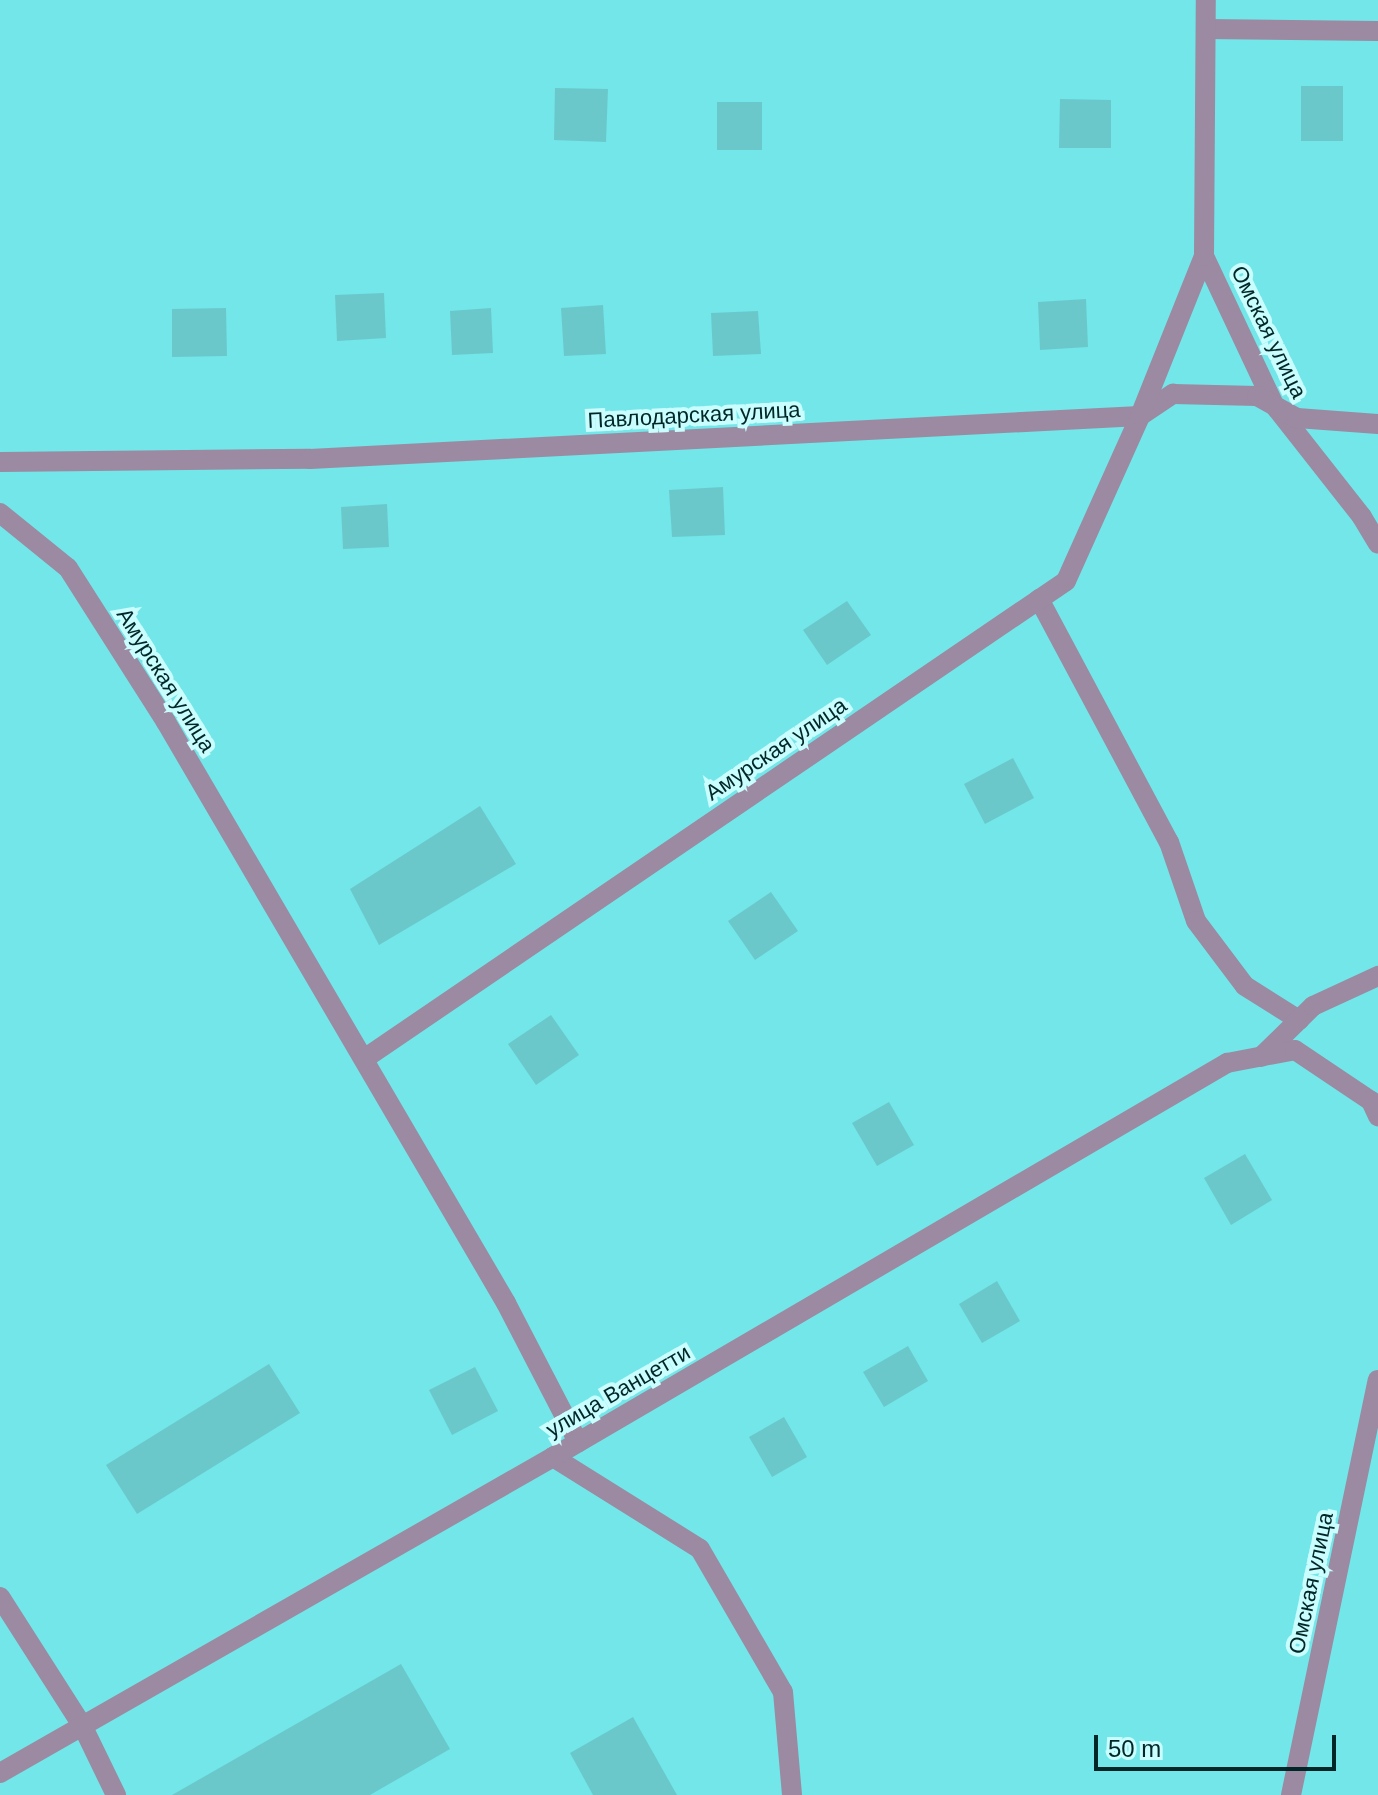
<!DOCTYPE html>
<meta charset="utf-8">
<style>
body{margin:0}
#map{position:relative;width:1378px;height:1795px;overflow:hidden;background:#72e6e9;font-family:Helvetica,sans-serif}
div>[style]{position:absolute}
.building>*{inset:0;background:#6bc8ca}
.minor>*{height:20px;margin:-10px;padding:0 10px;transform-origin:10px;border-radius:10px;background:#9b8aa1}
span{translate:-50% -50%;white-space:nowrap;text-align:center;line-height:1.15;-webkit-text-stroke:8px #c9fdfe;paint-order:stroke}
.street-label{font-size:22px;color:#002728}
.scale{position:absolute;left:1094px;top:1735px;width:242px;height:36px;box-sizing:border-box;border:4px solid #002728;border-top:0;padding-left:10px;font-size:24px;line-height:28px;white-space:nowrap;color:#002728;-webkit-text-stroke:6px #c9fdfe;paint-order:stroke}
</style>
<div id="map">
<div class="building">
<i style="clip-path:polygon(1301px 86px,1343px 86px,1343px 141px,1301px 141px)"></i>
<i style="clip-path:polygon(555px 88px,608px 89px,606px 142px,554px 140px)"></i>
<i style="clip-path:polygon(1060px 99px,1111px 100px,1111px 148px,1059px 148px)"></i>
<i style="clip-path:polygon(717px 102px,762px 102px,762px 150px,717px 150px)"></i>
<i style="clip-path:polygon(384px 293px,386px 338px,337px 341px,335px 295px)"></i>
<i style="clip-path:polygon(1086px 299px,1088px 347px,1040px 350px,1038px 302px)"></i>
<i style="clip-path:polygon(603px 305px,606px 354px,564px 356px,561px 308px)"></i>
<i style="clip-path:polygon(226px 308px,227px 356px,172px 357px,172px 309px)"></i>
<i style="clip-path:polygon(491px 308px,493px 353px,452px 355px,450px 311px)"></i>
<i style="clip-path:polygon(758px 311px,761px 354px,713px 356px,711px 313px)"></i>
<i style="clip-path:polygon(723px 487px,725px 535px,672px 537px,669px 490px)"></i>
<i style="clip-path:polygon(387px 504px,389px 547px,343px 549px,341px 507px)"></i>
<i style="clip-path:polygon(847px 601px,871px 635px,827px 665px,803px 630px)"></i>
<i style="clip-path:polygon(1013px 758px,1034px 798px,985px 824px,964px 784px)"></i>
<i style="clip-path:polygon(480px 806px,516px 864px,379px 945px,350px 889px)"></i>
<i style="clip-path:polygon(771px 892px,798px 931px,755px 960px,728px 921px)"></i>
<i style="clip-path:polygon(551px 1015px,579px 1055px,536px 1085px,508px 1044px)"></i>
<i style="clip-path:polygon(889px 1102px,914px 1145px,877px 1166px,852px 1123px)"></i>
<i style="clip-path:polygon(1245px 1154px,1272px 1200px,1231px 1225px,1204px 1178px)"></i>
<i style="clip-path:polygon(997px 1281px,1020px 1321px,982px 1343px,959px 1304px)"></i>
<i style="clip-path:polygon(908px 1346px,928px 1381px,884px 1407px,863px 1372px)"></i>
<i style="clip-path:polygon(269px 1364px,300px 1413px,137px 1514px,106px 1465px)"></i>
<i style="clip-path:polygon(475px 1367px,498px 1411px,452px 1435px,429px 1390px)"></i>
<i style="clip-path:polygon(784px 1417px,807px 1457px,772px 1477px,749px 1437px)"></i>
<i style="clip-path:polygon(401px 1664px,450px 1749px,370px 1795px,172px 1795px)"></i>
<i style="clip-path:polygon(633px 1717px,677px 1795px,593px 1795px,570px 1753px)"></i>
</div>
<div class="minor">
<i style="left:1206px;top:29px;width:172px;rotate:0.7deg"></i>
<i style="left:1204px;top:256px;width:165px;rotate:64.8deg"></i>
<i style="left:1274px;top:405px;width:142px;rotate:51.8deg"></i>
<i style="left:1362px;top:517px;width:31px;rotate:59deg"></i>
<i style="left:0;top:462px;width:310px;rotate:-0.6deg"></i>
<i style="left:310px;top:459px;width:831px;rotate:-2.97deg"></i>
<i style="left:1140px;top:416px;width:40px;rotate:-34deg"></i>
<i style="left:1173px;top:394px;width:84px;rotate:1.4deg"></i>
<i style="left:1257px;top:396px;width:46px;rotate:28.8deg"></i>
<i style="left:1297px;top:418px;width:81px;rotate:4.2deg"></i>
<i style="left:0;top:513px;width:87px;rotate:39deg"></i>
<i style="left:68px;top:568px;width:183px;rotate:57.5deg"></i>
<i style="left:166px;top:722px;width:673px;rotate:59.66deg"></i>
<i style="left:506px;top:1303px;width:157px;rotate:62.6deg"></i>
<i style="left:1039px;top:599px;width:276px;rotate:61.9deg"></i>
<i style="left:1169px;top:842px;width:83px;rotate:71.1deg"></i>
<i style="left:1196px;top:921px;width:81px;rotate:53deg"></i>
<i style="left:1245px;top:986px;width:64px;rotate:32.2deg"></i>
<i style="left:1261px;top:1057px;width:73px;rotate:-44.4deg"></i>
<i style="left:1313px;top:1006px;width:72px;rotate:-24.8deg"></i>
<i style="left:364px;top:1059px;width:849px;rotate:-34.25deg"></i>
<i style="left:1066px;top:581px;width:181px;rotate:-65.8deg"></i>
<i style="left:1140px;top:416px;width:172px;rotate:-68.2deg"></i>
<i style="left:1204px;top:256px;width:256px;rotate:-89.6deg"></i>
<i style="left:553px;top:1457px;width:173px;rotate:32deg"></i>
<i style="left:700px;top:1549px;width:165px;rotate:59.9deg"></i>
<i style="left:783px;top:1692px;width:103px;rotate:85deg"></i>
<i style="left:0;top:1597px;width:152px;rotate:57.4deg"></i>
<i style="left:82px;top:1725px;width:78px;rotate:64.1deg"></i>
<i style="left:0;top:1773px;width:637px;rotate:-29.74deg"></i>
<i style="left:553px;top:1457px;width:781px;rotate:-30.31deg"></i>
<i style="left:1227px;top:1063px;width:69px;rotate:-10.8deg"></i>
<i style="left:1295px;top:1050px;width:92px;rotate:33.9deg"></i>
<i style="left:1371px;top:1101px;width:17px;rotate:65deg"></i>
<i style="left:1291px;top:1795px;width:424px;rotate:-78.2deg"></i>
</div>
<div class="street-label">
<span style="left:1269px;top:332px;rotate:64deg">Омская улица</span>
<span style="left:694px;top:415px;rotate:-3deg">Павлодарская улица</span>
<span style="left:166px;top:680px;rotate:58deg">Амурская улица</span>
<span style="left:776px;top:749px;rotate:-34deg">Амурская улица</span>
<span style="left:618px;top:1391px;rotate:-30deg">улица Ванцетти</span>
<span style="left:1311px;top:1583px;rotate:-78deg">Омская улица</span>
</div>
<div class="scale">50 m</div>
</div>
